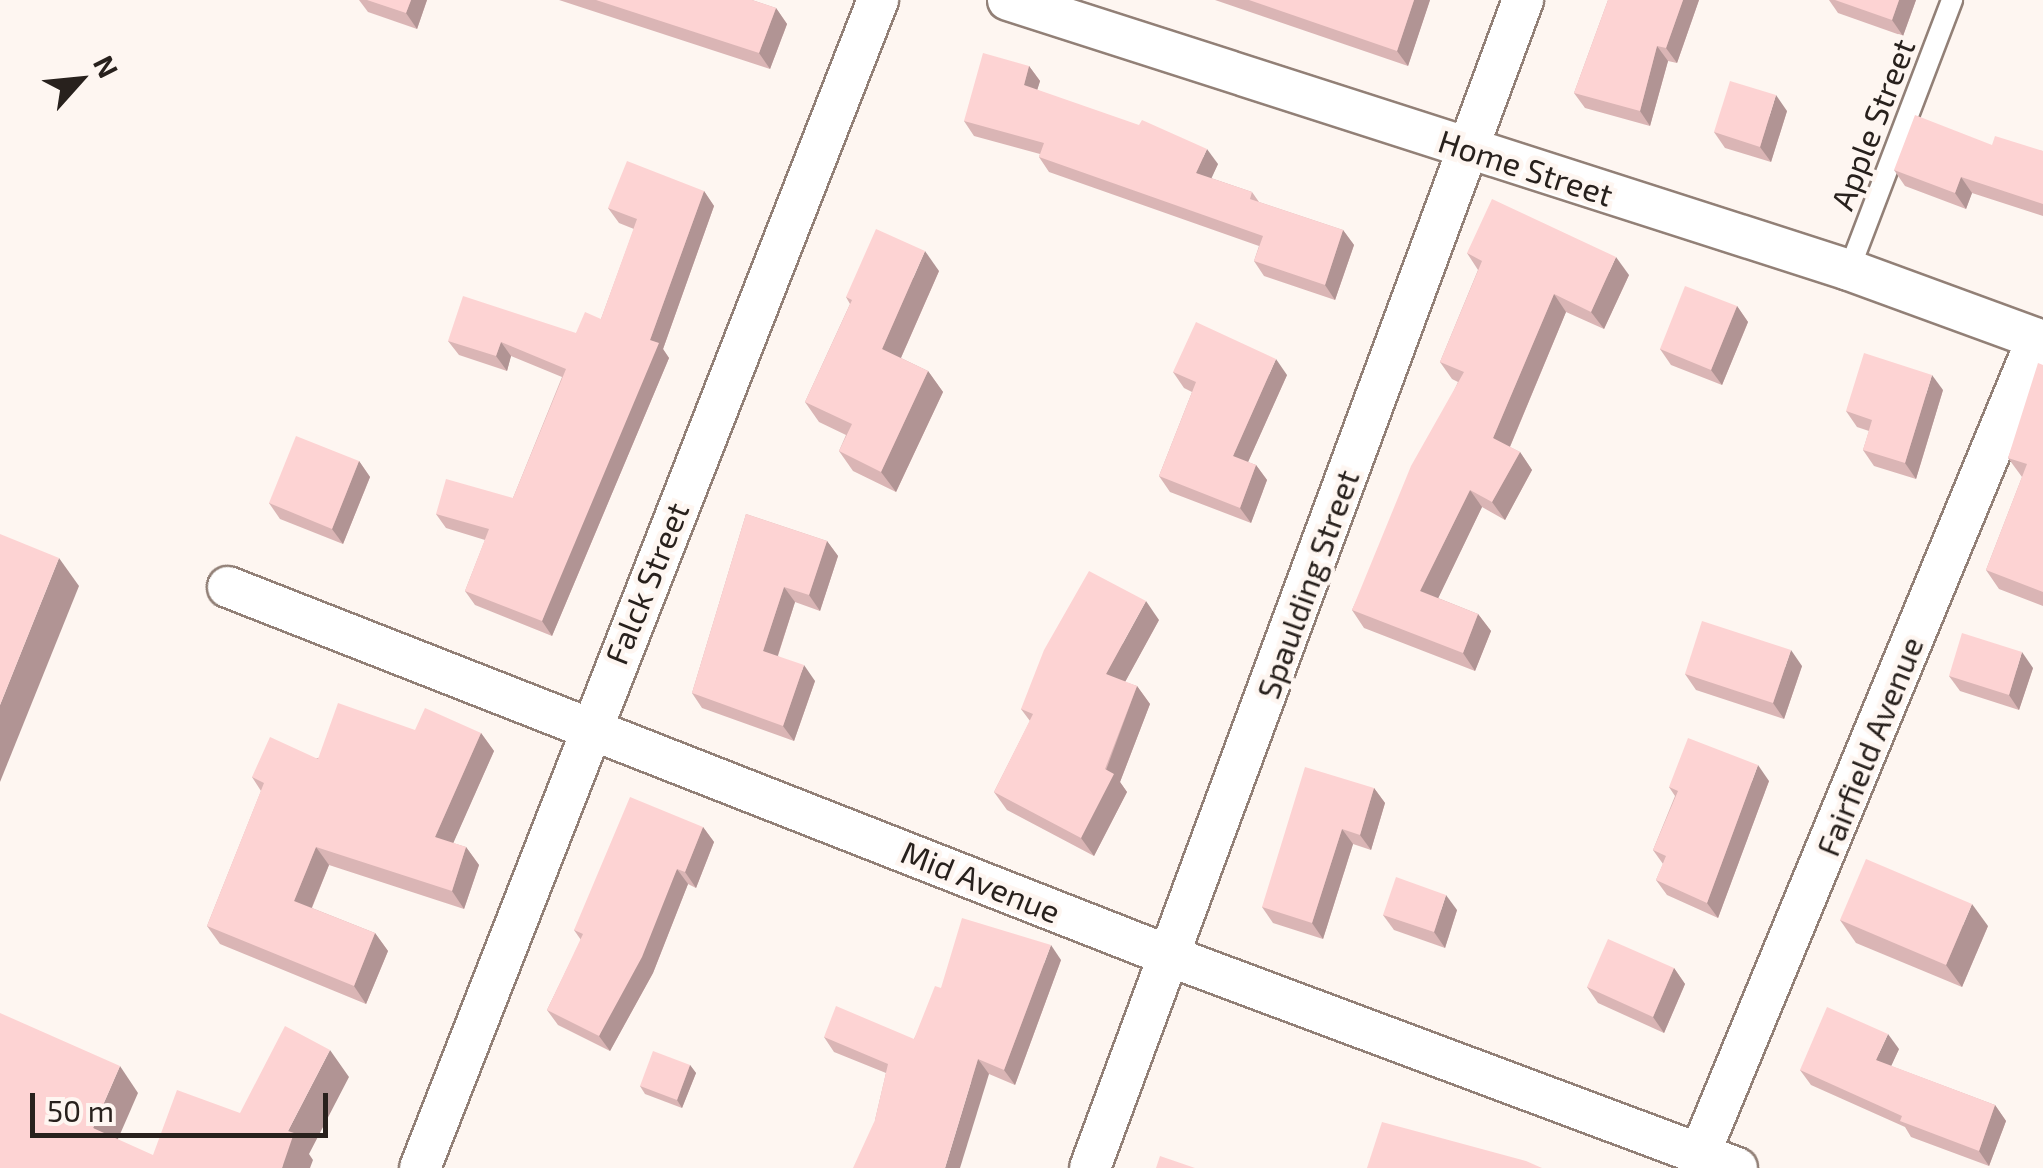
<!DOCTYPE html>
<style>
body{margin:0}
#map{position:relative;width:2043px;height:1168px;overflow:hidden;background:#fef6f1;font-family:"Exo 2",sans-serif}
div>[style]{position:absolute}
.roads{filter:drop-shadow(2px 0 #928077) drop-shadow(-2px 0 #928077) drop-shadow(0 2px #928077) drop-shadow(0 -2px #928077)}
.service>*{height:20px;margin:-10px;padding:0 10px;transform-origin:10px;border-radius:10px;background:#fff}
.minor>*{height:40px;margin:-20px;padding:0 20px;transform-origin:20px;border-radius:20px;background:#fff}
.wall>*{inset:0;background:#dab5b5}
.shaded-wall>*{inset:0;background:#b19494}
.building>*{inset:0;background:#fdd3d3}
span{translate:-50% -50%;white-space:nowrap;text-align:center;line-height:1.15;-webkit-text-stroke:9px #fef6f1;paint-order:stroke}
.street-label{font-size:32px;color:#28211d}
.north{position:absolute;left:30px;top:30px;width:100px;height:100px;-webkit-text-stroke:8px #fef6f1;paint-order:stroke;rotate:63deg;font-size:28px;font-weight:700;line-height:40px;text-align:center;color:#28211d}
.north::after{content:'';display:block;margin:auto;width:35px;height:45px;background:#28211d;clip-path:polygon(50% 0,100% 100%,50% 72%,0 100%)}
.scale{position:absolute;left:30px;top:1093px;width:298px;height:45px;box-sizing:border-box;border:5px solid #28211d;border-top:0;padding-left:12px;font-size:30px;line-height:35px;white-space:nowrap;color:#28211d;-webkit-text-stroke:8px #fef6f1;paint-order:stroke}
</style>
<div id="map">
<div class="roads">
<div class="service">
<i style="left:1849px;top:270px;width:289px;rotate:-69.1deg"></i>
</div>
<div class="minor">
<i style="left:1008px;top:0;width:883px;rotate:17.8deg"></i>
<i style="left:1849px;top:270px;width:207px;rotate:20.1deg"></i>
<i style="left:228px;top:587px;width:1014px;rotate:21.4deg"></i>
<i style="left:1172px;top:957px;width:603px;rotate:20.48deg"></i>
<i style="left:1700px;top:1153px;width:881px;rotate:-67.51deg"></i>
<i style="left:420px;top:1168px;width:1255px;rotate:-68.59deg"></i>
<i style="left:1090px;top:1168px;width:1246px;rotate:-69.66deg"></i>
</div>
</div>
<div class="wall">
<i style="clip-path:polygon(359px 0,427px 0,417px 29px,368px 12px)"></i>
<i style="clip-path:polygon(559px 0,752px 0,776px 8px,787px 24px,770px 69px)"></i>
<i style="clip-path:polygon(1215px 0,1430px 0,1408px 66px)"></i>
<i style="clip-path:polygon(1608px 0,1699px 0,1677px 63px,1668px 61px,1650px 126px,1585px 108px,1574px 93px)"></i>
<i style="clip-path:polygon(1829px 0,1916px 0,1903px 36px,1838px 13px)"></i>
<i style="clip-path:polygon(1029px 66px,1040px 81px,1037px 90px,1218px 164px,1211px 178px,1252px 192px,1259px 202px,1343px 230px,1354px 245px,1335px 300px,1264px 276px,1254px 261px,1259px 246px,1049px 172px,1039px 157px,1040px 154px,974px 136px,964px 121px)"></i>
<i style="clip-path:polygon(1787px 111px,1771px 162px,1725px 148px,1714px 132px)"></i>
<i style="clip-path:polygon(1992px 145px,2043px 151px,2043px 216px,1972px 193px,1966px 209px,1905px 186px,1894px 170px)"></i>
<i style="clip-path:polygon(704px 191px,714px 206px,663px 349px,669px 358px,552px 636px,475px 605px,465px 591px,485px 540px,446px 528px,436px 514px,513px 498px,562px 377px,511px 356px,507px 371px,459px 355px,448px 341px,576px 333px,601px 319px,634px 229px,619px 223px,608px 208px)"></i>
<i style="clip-path:polygon(1467px 253px,1629px 275px,1604px 329px,1566px 312px,1510px 447px,1520px 452px,1532px 470px,1505px 520px,1482px 507px,1438px 598px,1478px 614px,1491px 631px,1475px 671px,1364px 628px,1352px 610px,1458px 382px,1452px 379px,1440px 362px,1478px 270px)"></i>
<i style="clip-path:polygon(939px 271px,901px 358px,928px 371px,943px 392px,896px 492px,853px 471px,839px 451px,846px 435px,819px 422px,805px 402px,850px 304px,846px 297px)"></i>
<i style="clip-path:polygon(1737px 306px,1748px 322px,1722px 385px,1671px 365px,1660px 349px)"></i>
<i style="clip-path:polygon(2043px 365px,2043px 606px,1999px 589px,1986px 570px,2022px 477px,2008px 458px)"></i>
<i style="clip-path:polygon(1173px 372px,1287px 375px,1248px 462px,1256px 465px,1267px 480px,1251px 523px,1170px 492px,1159px 476px,1192px 392px,1184px 388px)"></i>
<i style="clip-path:polygon(1943px 390px,1916px 479px,1874px 466px,1863px 450px,1869px 431px,1857px 427px,1846px 411px)"></i>
<i style="clip-path:polygon(359px 461px,370px 477px,343px 544px,280px 519px,269px 503px)"></i>
<i style="clip-path:polygon(746px 514px,827px 541px,838px 556px,820px 611px,795px 602px,778px 656px,815px 681px,794px 741px,702px 708px,692px 693px)"></i>
<i style="clip-path:polygon(1159px 620px,1125px 682px,1137px 686px,1150px 704px,1120px 782px,1127px 792px,1094px 856px,1007px 810px,994px 792px,1030px 721px,1021px 709px)"></i>
<i style="clip-path:polygon(1802px 666px,1784px 719px,1696px 690px,1685px 674px)"></i>
<i style="clip-path:polygon(2033px 668px,2019px 710px,1960px 691px,1949px 676px)"></i>
<i style="clip-path:polygon(415px 730px,481px 733px,494px 751px,453px 843px,466px 847px,479px 865px,464px 909px,329px 865px,312px 908px,375px 933px,388px 951px,366px 1004px,220px 944px,207px 926px,261px 791px,252px 777px)"></i>
<i style="clip-path:polygon(1769px 781px,1718px 918px,1667px 895px,1656px 880px,1663px 864px,1653px 850px,1675px 796px,1669px 787px)"></i>
<i style="clip-path:polygon(1374px 788px,1385px 803px,1371px 850px,1353px 844px,1323px 939px,1273px 923px,1262px 907px)"></i>
<i style="clip-path:polygon(703px 827px,714px 842px,696px 888px,688px 884px,653px 973px,610px 1051px,558px 1025px,547px 1010px,581px 940px,574px 930px)"></i>
<i style="clip-path:polygon(1457px 910px,1445px 948px,1394px 930px,1383px 915px)"></i>
<i style="clip-path:polygon(1840px 920px,1988px 926px,1962px 987px,1856px 943px)"></i>
<i style="clip-path:polygon(1061px 960px,1015px 1085px,989px 1074px,875px 1120px,886px 1073px,834px 1052px,824px 1037px,914px 1039px,941px 988px)"></i>
<i style="clip-path:polygon(1674px 968px,1685px 984px,1664px 1033px,1598px 1003px,1587px 987px)"></i>
<i style="clip-path:polygon(1899px 1049px,1891px 1066px,1995px 1105px,2006px 1121px,1989px 1166px,1911px 1137px,1905px 1127px,1811px 1085px,1800px 1070px)"></i>
<i style="clip-path:polygon(690px 1065px,696px 1073px,682px 1108px,645px 1094px,640px 1086px)"></i>
</div>
<div class="shaded-wall">
<i style="clip-path:polygon(411px 0,427px 0,417px 29px,406px 13px)"></i>
<i style="clip-path:polygon(1414px 0,1430px 0,1408px 66px,1397px 51px)"></i>
<i style="clip-path:polygon(1683px 0,1699px 0,1677px 63px,1666px 48px)"></i>
<i style="clip-path:polygon(1899px 0,1916px 0,1903px 36px,1892px 20px)"></i>
<i style="clip-path:polygon(776px 8px,787px 24px,770px 69px,759px 53px)"></i>
<i style="clip-path:polygon(1657px 46px,1668px 61px,1650px 126px,1640px 111px)"></i>
<i style="clip-path:polygon(1029px 66px,1040px 81px,1034px 100px,1024px 85px)"></i>
<i style="clip-path:polygon(1776px 95px,1787px 111px,1771px 162px,1760px 147px)"></i>
<i style="clip-path:polygon(1207px 149px,1218px 164px,1207px 188px,1196px 173px)"></i>
<i style="clip-path:polygon(1961px 177px,1972px 193px,1966px 209px,1955px 193px)"></i>
<i style="clip-path:polygon(704px 191px,714px 206px,663px 349px,669px 358px,552px 636px,542px 621px,650px 340px)"></i>
<i style="clip-path:polygon(1343px 230px,1354px 245px,1335px 300px,1325px 285px)"></i>
<i style="clip-path:polygon(925px 251px,939px 271px,896px 369px,882px 349px)"></i>
<i style="clip-path:polygon(1616px 257px,1629px 275px,1604px 329px,1591px 312px)"></i>
<i style="clip-path:polygon(1554px 294px,1566px 312px,1506px 456px,1493px 438px)"></i>
<i style="clip-path:polygon(1737px 306px,1748px 322px,1722px 385px,1711px 370px)"></i>
<i style="clip-path:polygon(501px 342px,511px 356px,507px 371px,496px 356px)"></i>
<i style="clip-path:polygon(1276px 359px,1287px 375px,1244px 471px,1233px 456px)"></i>
<i style="clip-path:polygon(928px 371px,943px 392px,896px 492px,881px 472px)"></i>
<i style="clip-path:polygon(1932px 375px,1943px 390px,1916px 479px,1905px 463px)"></i>
<i style="clip-path:polygon(1520px 452px,1532px 470px,1505px 520px,1492px 502px)"></i>
<i style="clip-path:polygon(359px 461px,370px 477px,343px 544px,332px 529px)"></i>
<i style="clip-path:polygon(1256px 465px,1267px 480px,1251px 523px,1240px 508px)"></i>
<i style="clip-path:polygon(1470px 490px,1482px 507px,1433px 609px,1420px 591px)"></i>
<i style="clip-path:polygon(827px 541px,838px 556px,820px 611px,809px 595px)"></i>
<i style="clip-path:polygon(59px 558px,79px 586px,0 782px,0 705px)"></i>
<i style="clip-path:polygon(784px 587px,795px 602px,774px 667px,763px 651px)"></i>
<i style="clip-path:polygon(1146px 601px,1159px 620px,1119px 693px,1106px 674px)"></i>
<i style="clip-path:polygon(1478px 614px,1491px 631px,1475px 671px,1463px 653px)"></i>
<i style="clip-path:polygon(1791px 650px,1802px 666px,1784px 719px,1773px 703px)"></i>
<i style="clip-path:polygon(2022px 652px,2033px 668px,2019px 710px,2009px 695px)"></i>
<i style="clip-path:polygon(804px 665px,815px 681px,794px 741px,783px 726px)"></i>
<i style="clip-path:polygon(1137px 686px,1150px 704px,1120px 782px,1127px 792px,1094px 856px,1081px 838px)"></i>
<i style="clip-path:polygon(481px 733px,494px 751px,448px 855px,435px 837px)"></i>
<i style="clip-path:polygon(1758px 765px,1769px 781px,1718px 918px,1707px 903px)"></i>
<i style="clip-path:polygon(1374px 788px,1385px 803px,1371px 850px,1360px 835px)"></i>
<i style="clip-path:polygon(703px 827px,714px 842px,696px 888px,685px 872px)"></i>
<i style="clip-path:polygon(1342px 829px,1353px 844px,1323px 939px,1312px 923px)"></i>
<i style="clip-path:polygon(316px 847px,329px 865px,307px 919px,294px 901px)"></i>
<i style="clip-path:polygon(466px 847px,479px 865px,464px 909px,452px 891px)"></i>
<i style="clip-path:polygon(677px 869px,688px 884px,653px 973px,610px 1051px,599px 1036px)"></i>
<i style="clip-path:polygon(1446px 895px,1457px 910px,1445px 948px,1434px 932px)"></i>
<i style="clip-path:polygon(1972px 904px,1988px 926px,1962px 987px,1946px 965px)"></i>
<i style="clip-path:polygon(375px 933px,388px 951px,366px 1004px,354px 986px)"></i>
<i style="clip-path:polygon(1051px 945px,1061px 960px,1015px 1085px,1004px 1070px)"></i>
<i style="clip-path:polygon(1674px 968px,1685px 984px,1664px 1033px,1653px 1017px)"></i>
<i style="clip-path:polygon(1888px 1034px,1899px 1049px,1887px 1075px,1876px 1060px)"></i>
<i style="clip-path:polygon(330px 1050px,349px 1077px,309px 1154px,313px 1160px,310px 1168px,282px 1168px,288px 1131px)"></i>
<i style="clip-path:polygon(978px 1059px,989px 1074px,960px 1168px,945px 1168px)"></i>
<i style="clip-path:polygon(690px 1065px,696px 1073px,682px 1108px,677px 1100px)"></i>
<i style="clip-path:polygon(120px 1066px,138px 1093px,111px 1155px,93px 1128px)"></i>
<i style="clip-path:polygon(1995px 1105px,2006px 1121px,1989px 1166px,1979px 1151px)"></i>
</div>
<div class="building">
<i style="clip-path:polygon(367px 0,411px 0,406px 13px)"></i>
<i style="clip-path:polygon(596px 0,752px 0,776px 8px,759px 53px)"></i>
<i style="clip-path:polygon(1249px 0,1414px 0,1397px 51px)"></i>
<i style="clip-path:polygon(1608px 0,1683px 0,1666px 48px,1657px 46px,1640px 111px,1574px 93px)"></i>
<i style="clip-path:polygon(1835px 0,1899px 0,1892px 20px)"></i>
<i style="clip-path:polygon(983px 53px,1029px 66px,1024px 85px,1139px 125px,1142px 120px,1207px 149px,1196px 173px,1252px 192px,1250px 199px,1343px 230px,1325px 285px,1254px 261px,1263px 236px,1039px 157px,1044px 143px,964px 121px)"></i>
<i style="clip-path:polygon(1730px 81px,1776px 95px,1760px 147px,1714px 132px)"></i>
<i style="clip-path:polygon(1915px 115px,1992px 145px,1995px 136px,2043px 151px,2043px 204px,1961px 177px,1955px 193px,1894px 170px)"></i>
<i style="clip-path:polygon(627px 161px,704px 191px,650px 340px,659px 343px,542px 621px,465px 591px,489px 529px,436px 514px,446px 479px,513px 498px,566px 369px,501px 342px,496px 356px,448px 341px,463px 296px,576px 333px,585px 312px,601px 319px,637px 219px,608px 208px)"></i>
<i style="clip-path:polygon(1492px 199px,1616px 257px,1591px 312px,1554px 294px,1493px 438px,1520px 452px,1492px 502px,1470px 490px,1420px 591px,1478px 614px,1463px 653px,1352px 610px,1411px 466px,1464px 372px,1440px 362px,1482px 261px,1467px 253px)"></i>
<i style="clip-path:polygon(876px 229px,925px 251px,882px 349px,928px 371px,881px 472px,839px 451px,852px 424px,805px 402px,852px 300px,846px 297px)"></i>
<i style="clip-path:polygon(1685px 286px,1737px 306px,1711px 370px,1660px 349px)"></i>
<i style="clip-path:polygon(1196px 322px,1276px 359px,1233px 456px,1256px 465px,1240px 508px,1159px 476px,1196px 382px,1173px 372px)"></i>
<i style="clip-path:polygon(1864px 353px,1932px 375px,1905px 463px,1863px 450px,1872px 420px,1846px 411px)"></i>
<i style="clip-path:polygon(2038px 363px,2043px 365px,2043px 592px,1986px 570px,2027px 464px,2008px 458px)"></i>
<i style="clip-path:polygon(296px 436px,359px 461px,332px 529px,269px 503px)"></i>
<i style="clip-path:polygon(746px 514px,827px 541px,809px 595px,784px 587px,763px 651px,804px 665px,783px 726px,692px 693px)"></i>
<i style="clip-path:polygon(0 534px,59px 558px,0 705px)"></i>
<i style="clip-path:polygon(1089px 571px,1146px 601px,1106px 674px,1137px 686px,1105px 769px,1114px 774px,1081px 838px,994px 792px,1033px 714px,1021px 709px,1044px 650px)"></i>
<i style="clip-path:polygon(1702px 621px,1791px 650px,1773px 703px,1685px 674px)"></i>
<i style="clip-path:polygon(1962px 633px,2022px 652px,2009px 695px,1949px 676px)"></i>
<i style="clip-path:polygon(338px 703px,415px 730px,425px 708px,481px 733px,435px 837px,466px 847px,452px 891px,316px 847px,294px 901px,375px 933px,354px 986px,207px 926px,264px 783px,252px 777px,270px 737px,318px 759px)"></i>
<i style="clip-path:polygon(1688px 738px,1758px 765px,1707px 903px,1656px 880px,1666px 856px,1653px 850px,1678px 791px,1669px 787px)"></i>
<i style="clip-path:polygon(1305px 767px,1374px 788px,1360px 835px,1342px 829px,1312px 923px,1262px 907px)"></i>
<i style="clip-path:polygon(630px 797px,703px 827px,685px 872px,677px 869px,642px 957px,599px 1036px,547px 1010px,583px 934px,574px 930px)"></i>
<i style="clip-path:polygon(1866px 859px,1972px 904px,1946px 965px,1840px 920px)"></i>
<i style="clip-path:polygon(1396px 877px,1446px 895px,1434px 932px,1383px 915px)"></i>
<i style="clip-path:polygon(962px 918px,1051px 945px,1004px 1070px,978px 1059px,945px 1168px,853px 1168px,875px 1120px,888px 1064px,824px 1037px,836px 1006px,914px 1039px,935px 986px,941px 988px)"></i>
<i style="clip-path:polygon(1608px 939px,1674px 968px,1653px 1017px,1587px 987px)"></i>
<i style="clip-path:polygon(1827px 1007px,1888px 1034px,1876px 1060px,1995px 1105px,1979px 1151px,1900px 1121px,1902px 1116px,1800px 1070px)"></i>
<i style="clip-path:polygon(0 1013px,120px 1066px,93px 1128px,153px 1155px,177px 1090px,240px 1113px,285px 1026px,330px 1050px,288px 1131px,294px 1133px,282px 1168px,0 1168px)"></i>
<i style="clip-path:polygon(653px 1051px,690px 1065px,677px 1100px,640px 1086px)"></i>
<i style="clip-path:polygon(1382px 1122px,1526px 1161px,1542px 1168px,1367px 1168px)"></i>
<i style="clip-path:polygon(1160px 1156px,1195px 1168px,1156px 1168px)"></i>
</div>
<div class="street-label">
<span style="left:1872px;top:124px;rotate:-69deg">Apple Street</span>
<span style="left:1526px;top:167px;rotate:18deg">Home Street</span>
<span style="left:646px;top:583px;rotate:-68deg">Falck Street</span>
<span style="left:1307px;top:584px;rotate:-70deg">Spaulding Street</span>
<span style="left:1869px;top:746px;rotate:-68deg">Fairfield Avenue</span>
<span style="left:981px;top:881px;rotate:22deg">Mid Avenue</span>
</div>
<div class="north">N</div>
<div class="scale">50 m</div>
</div>
